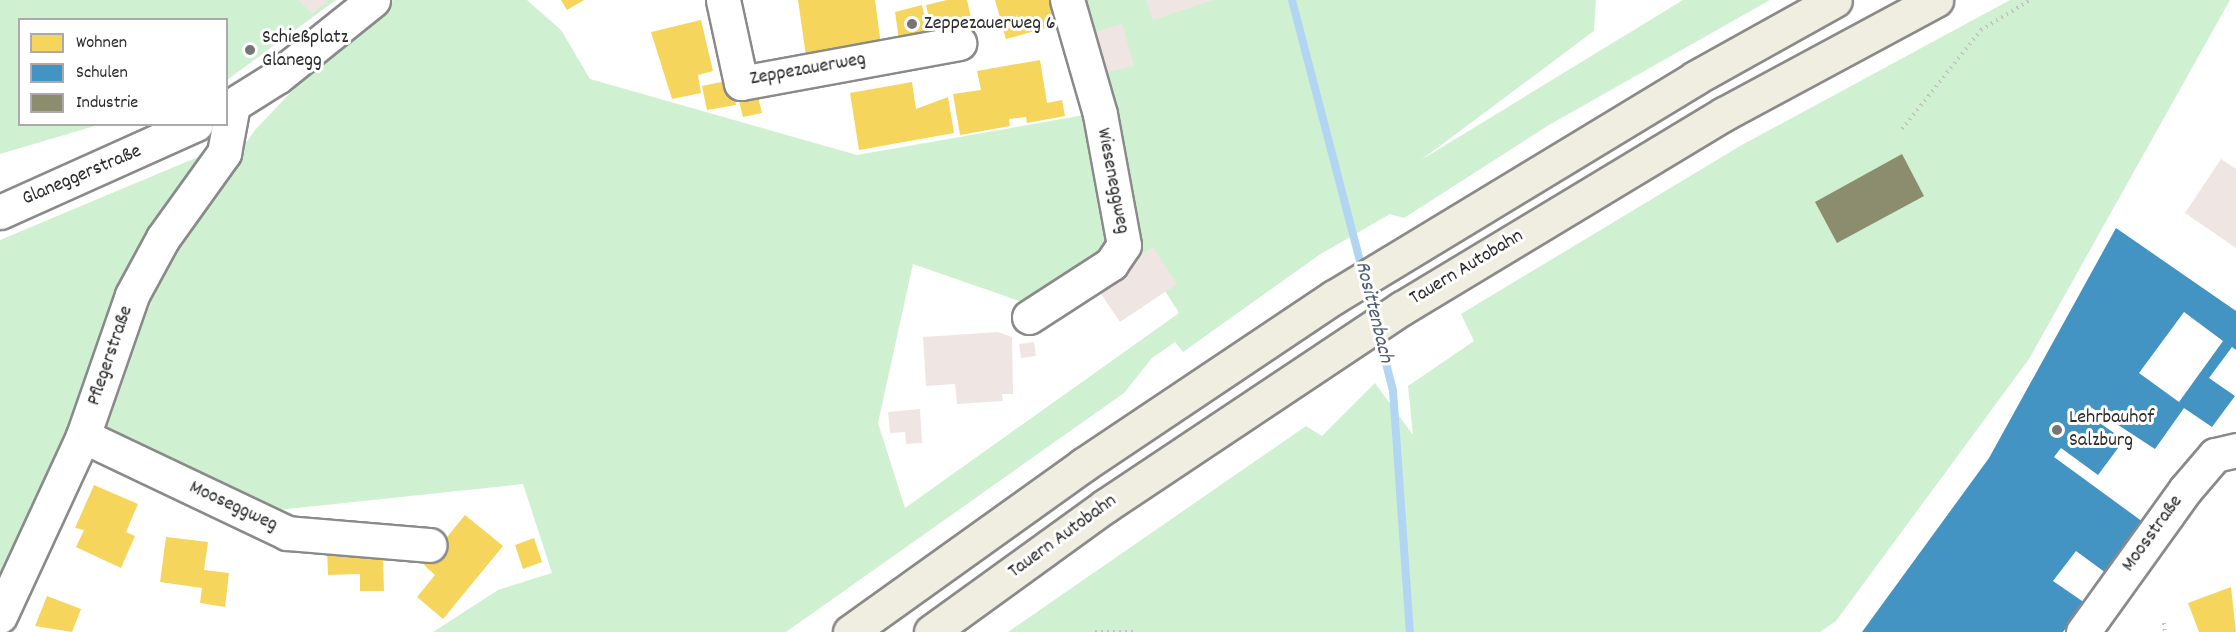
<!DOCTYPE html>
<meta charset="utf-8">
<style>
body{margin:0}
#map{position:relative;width:2236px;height:632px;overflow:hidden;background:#fff;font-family:Dekko,sans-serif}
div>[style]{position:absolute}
.green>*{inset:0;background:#d0f1d1}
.homes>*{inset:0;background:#f6d55c}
.schools>*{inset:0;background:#4393c3}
.industry>*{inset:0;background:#8c8c6e}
.stream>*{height:8px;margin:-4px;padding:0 4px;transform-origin:4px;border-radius:4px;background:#b1d5f2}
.building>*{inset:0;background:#efe6e4}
.path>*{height:4px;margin-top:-2px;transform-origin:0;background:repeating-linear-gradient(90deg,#c2c2c2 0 1.5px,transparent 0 6px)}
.roads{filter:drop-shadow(2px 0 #8a8a8a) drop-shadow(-2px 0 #8a8a8a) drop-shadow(0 2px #8a8a8a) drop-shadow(0 -2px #8a8a8a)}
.minor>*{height:33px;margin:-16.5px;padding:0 16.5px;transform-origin:16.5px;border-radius:16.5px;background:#fff}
.highway>*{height:33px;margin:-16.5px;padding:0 16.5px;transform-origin:16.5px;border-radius:16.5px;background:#f0ede1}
.dots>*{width:16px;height:16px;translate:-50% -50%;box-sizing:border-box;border:3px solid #fff;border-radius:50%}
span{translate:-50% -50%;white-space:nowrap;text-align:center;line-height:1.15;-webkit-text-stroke:6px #fff;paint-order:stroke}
.poi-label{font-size:20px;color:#2b2b2b}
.left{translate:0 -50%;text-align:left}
.street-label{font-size:20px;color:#2b2b2b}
.water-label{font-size:21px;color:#4e606f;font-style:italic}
.legend{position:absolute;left:18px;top:18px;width:210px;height:108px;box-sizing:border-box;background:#fff;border:2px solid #aaa;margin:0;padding:8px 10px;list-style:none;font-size:18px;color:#2b2b2b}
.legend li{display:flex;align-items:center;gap:12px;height:30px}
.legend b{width:30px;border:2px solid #aaa}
</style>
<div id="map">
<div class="green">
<i style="clip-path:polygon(0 0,336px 0,227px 80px,226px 20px,20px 20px,20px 124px,98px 125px,0 154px)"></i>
<i style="clip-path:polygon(evenodd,393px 0,527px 0,561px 30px,590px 79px,857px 155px,1107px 111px,1076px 0,1596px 0,1594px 31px,1421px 160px,1683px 0,1770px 0,1549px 125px,1404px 218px,1390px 214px,1319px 255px,1183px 352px,1175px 342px,1152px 358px,1124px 393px,786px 632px,433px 632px,498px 590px,552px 573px,523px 484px,268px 511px,97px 432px,147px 297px,187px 225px,255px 130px,311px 71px,393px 0,1135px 243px,1179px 313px,905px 508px,878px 423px,913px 264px,1031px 305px,1135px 243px)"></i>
<i style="clip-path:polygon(2010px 0,2230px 0,2029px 359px,1836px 621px,1820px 632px,1008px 632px,1306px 426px,1322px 436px,1375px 383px,1413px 435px,1408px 386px,1474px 341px,1461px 314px,1740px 146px)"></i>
<i style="clip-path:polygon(205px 154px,70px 437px,0 593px,0 240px)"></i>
</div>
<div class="homes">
<i style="clip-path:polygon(561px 0,584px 0,567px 10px)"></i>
<i style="clip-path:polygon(798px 0,875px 0,881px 45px,806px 56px)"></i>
<i style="clip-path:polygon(947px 0,967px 0,973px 26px,933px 35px,926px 5px)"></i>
<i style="clip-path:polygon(995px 0,1050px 0,1057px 25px,1006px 39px)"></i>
<i style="clip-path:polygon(922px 5px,929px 36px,899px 40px,895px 12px)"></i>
<i style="clip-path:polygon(701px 20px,713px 71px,698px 75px,701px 93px,672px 99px,651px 32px)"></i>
<i style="clip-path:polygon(1040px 60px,1047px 103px,1062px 100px,1065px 116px,1027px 123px,1026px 117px,1009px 119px,1010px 126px,960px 135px,953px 94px,981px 90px,977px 71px)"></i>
<i style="clip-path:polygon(731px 80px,736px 105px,707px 110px,702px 86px)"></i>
<i style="clip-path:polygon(912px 82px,916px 109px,948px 97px,954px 133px,859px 150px,850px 93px)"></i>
<i style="clip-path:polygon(757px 93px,762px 113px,743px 117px,738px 97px)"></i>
<i style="clip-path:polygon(94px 485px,138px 504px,126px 532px,135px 536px,121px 568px,76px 547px,84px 530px,75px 528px)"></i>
<i style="clip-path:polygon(465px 515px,503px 546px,443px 619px,417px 597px,435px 575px,424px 565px)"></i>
<i style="clip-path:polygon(166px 537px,208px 542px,204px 570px,229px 573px,225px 607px,200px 603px,202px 588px,160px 582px)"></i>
<i style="clip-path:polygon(534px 538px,542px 562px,523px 569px,515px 545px)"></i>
<i style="clip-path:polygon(373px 545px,374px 560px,383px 560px,384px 591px,360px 591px,360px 574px,328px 575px,327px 547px)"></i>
<i style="clip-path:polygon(2231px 587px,2236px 632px,2199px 632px,2188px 603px)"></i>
<i style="clip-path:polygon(47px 596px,81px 609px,72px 632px,35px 626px)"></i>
</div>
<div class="schools">
<i style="clip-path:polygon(evenodd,2116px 228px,2236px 311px,2236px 350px,2232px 347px,2209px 378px,2235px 396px,2212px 427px,2184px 408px,2155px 449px,2092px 408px,2087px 414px,2124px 440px,2098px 475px,2061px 448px,2054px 457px,2143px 522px,2106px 573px,2076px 551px,2053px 581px,2085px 603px,2063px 632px,1862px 632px,1989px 458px,2116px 228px,2184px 312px,2223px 341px,2179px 402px,2139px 373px,2184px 312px)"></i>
</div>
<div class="industry">
<i style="clip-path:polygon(1902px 154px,1924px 196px,1837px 243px,1815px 202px)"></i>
</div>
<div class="stream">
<i style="left:1292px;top:0;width:282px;rotate:75.4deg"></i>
<i style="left:1366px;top:286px;width:32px;rotate:76deg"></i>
<i style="left:1378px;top:332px;width:61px;rotate:75.7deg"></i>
<i style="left:1393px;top:391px;width:242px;rotate:86deg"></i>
</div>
<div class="building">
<i style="clip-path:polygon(299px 0,328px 0,312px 14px)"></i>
<i style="clip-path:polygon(1146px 0,1213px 0,1153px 20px)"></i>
<i style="clip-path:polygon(1122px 24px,1134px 66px,1099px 74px,1092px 33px)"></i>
<i style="clip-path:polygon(2221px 159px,2236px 169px,2236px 248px,2185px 213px)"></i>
<i style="clip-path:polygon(1153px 247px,1177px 284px,1120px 322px,1095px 285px)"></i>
<i style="clip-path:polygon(998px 332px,1012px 337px,1013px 394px,1002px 394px,1003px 401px,957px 404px,955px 384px,926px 386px,923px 337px)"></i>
<i style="clip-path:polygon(1034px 342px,1036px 356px,1021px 358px,1019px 344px)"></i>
<i style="clip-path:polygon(920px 409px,922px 443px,906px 444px,905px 432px,890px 433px,888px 412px)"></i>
</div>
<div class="path">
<i style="left:1902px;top:129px;width:127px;rotate:-51.4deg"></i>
<i style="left:1981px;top:30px;width:57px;rotate:-31.5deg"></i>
<i style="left:2164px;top:623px;width:9px;rotate:84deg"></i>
<i style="left:1095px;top:632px;width:42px"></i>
</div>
<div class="roads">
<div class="minor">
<i style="left:723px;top:0;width:85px;rotate:77.8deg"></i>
<i style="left:741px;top:83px;width:222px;rotate:-10.4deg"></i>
<i style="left:226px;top:109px;width:60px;rotate:-32.1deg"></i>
<i style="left:277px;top:77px;width:123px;rotate:-38.7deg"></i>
<i style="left:0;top:212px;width:215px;rotate:-24.2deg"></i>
<i style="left:1029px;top:317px;width:98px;rotate:-32.9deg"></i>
<i style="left:1111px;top:264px;width:23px;rotate:-56deg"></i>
<i style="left:1124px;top:245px;width:133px;rotate:-100.4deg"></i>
<i style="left:1100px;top:114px;width:119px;rotate:-106.1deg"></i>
<i style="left:83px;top:436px;width:226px;rotate:25.4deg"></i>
<i style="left:287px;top:533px;width:143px;rotate:4.8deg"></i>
<i style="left:0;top:616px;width:198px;rotate:-65.2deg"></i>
<i style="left:83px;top:436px;width:149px;rotate:-70.8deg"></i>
<i style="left:132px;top:295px;width:65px;rotate:-61.5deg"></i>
<i style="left:163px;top:238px;width:105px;rotate:-54.3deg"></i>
<i style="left:224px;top:153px;width:49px;rotate:-79.4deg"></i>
<i style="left:2083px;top:632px;width:175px;rotate:-54.3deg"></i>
<i style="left:2185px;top:490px;width:46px;rotate:-49.4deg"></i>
<i style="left:2215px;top:455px;width:22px;rotate:-13deg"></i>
</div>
<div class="highway">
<i style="left:850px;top:632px;width:287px;rotate:-35.6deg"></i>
<i style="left:1083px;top:465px;width:302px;rotate:-33.8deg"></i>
<i style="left:1334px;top:297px;width:422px;rotate:-31.2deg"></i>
<i style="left:1695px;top:78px;width:160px;rotate:-29.1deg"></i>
<i style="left:931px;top:632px;width:215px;rotate:-35.9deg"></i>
<i style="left:1105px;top:506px;width:357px;rotate:-33.7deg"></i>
<i style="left:1402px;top:308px;width:376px;rotate:-31.1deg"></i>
<i style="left:1724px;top:114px;width:241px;rotate:-28.3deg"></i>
</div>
</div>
<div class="dots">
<i style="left:912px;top:24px;background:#757575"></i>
<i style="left:250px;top:50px;background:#757575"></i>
<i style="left:2057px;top:430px;background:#757575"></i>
</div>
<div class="poi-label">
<span class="left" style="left:924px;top:24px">Zeppezauerweg 6</span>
<span class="left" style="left:262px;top:50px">Schießplatz<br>Glanegg</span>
<span class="left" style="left:2069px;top:430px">Lehrbauhof<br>Salzburg</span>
</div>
<div class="street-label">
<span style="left:808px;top:70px;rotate:-10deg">Zeppezauerweg</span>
<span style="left:82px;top:176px;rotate:-23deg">Glaneggerstraße</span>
<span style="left:1112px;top:181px;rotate:79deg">Wieseneggweg</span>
<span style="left:1467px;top:268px;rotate:-31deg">Tauern Autobahn</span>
<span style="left:111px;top:356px;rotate:-71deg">Pflegerstraße</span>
<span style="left:233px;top:507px;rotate:25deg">Mooseggweg</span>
<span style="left:2153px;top:534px;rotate:-54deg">Moosstraße</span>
<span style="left:1063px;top:537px;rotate:-36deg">Tauern Autobahn</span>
</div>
<div class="water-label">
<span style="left:1373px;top:312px;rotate:76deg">Rosittenbach</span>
</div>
<ul class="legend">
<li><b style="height:16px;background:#f6d55c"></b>Wohnen</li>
<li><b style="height:16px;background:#4393c3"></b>Schulen</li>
<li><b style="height:16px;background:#8c8c6e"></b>Industrie</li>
</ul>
</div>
